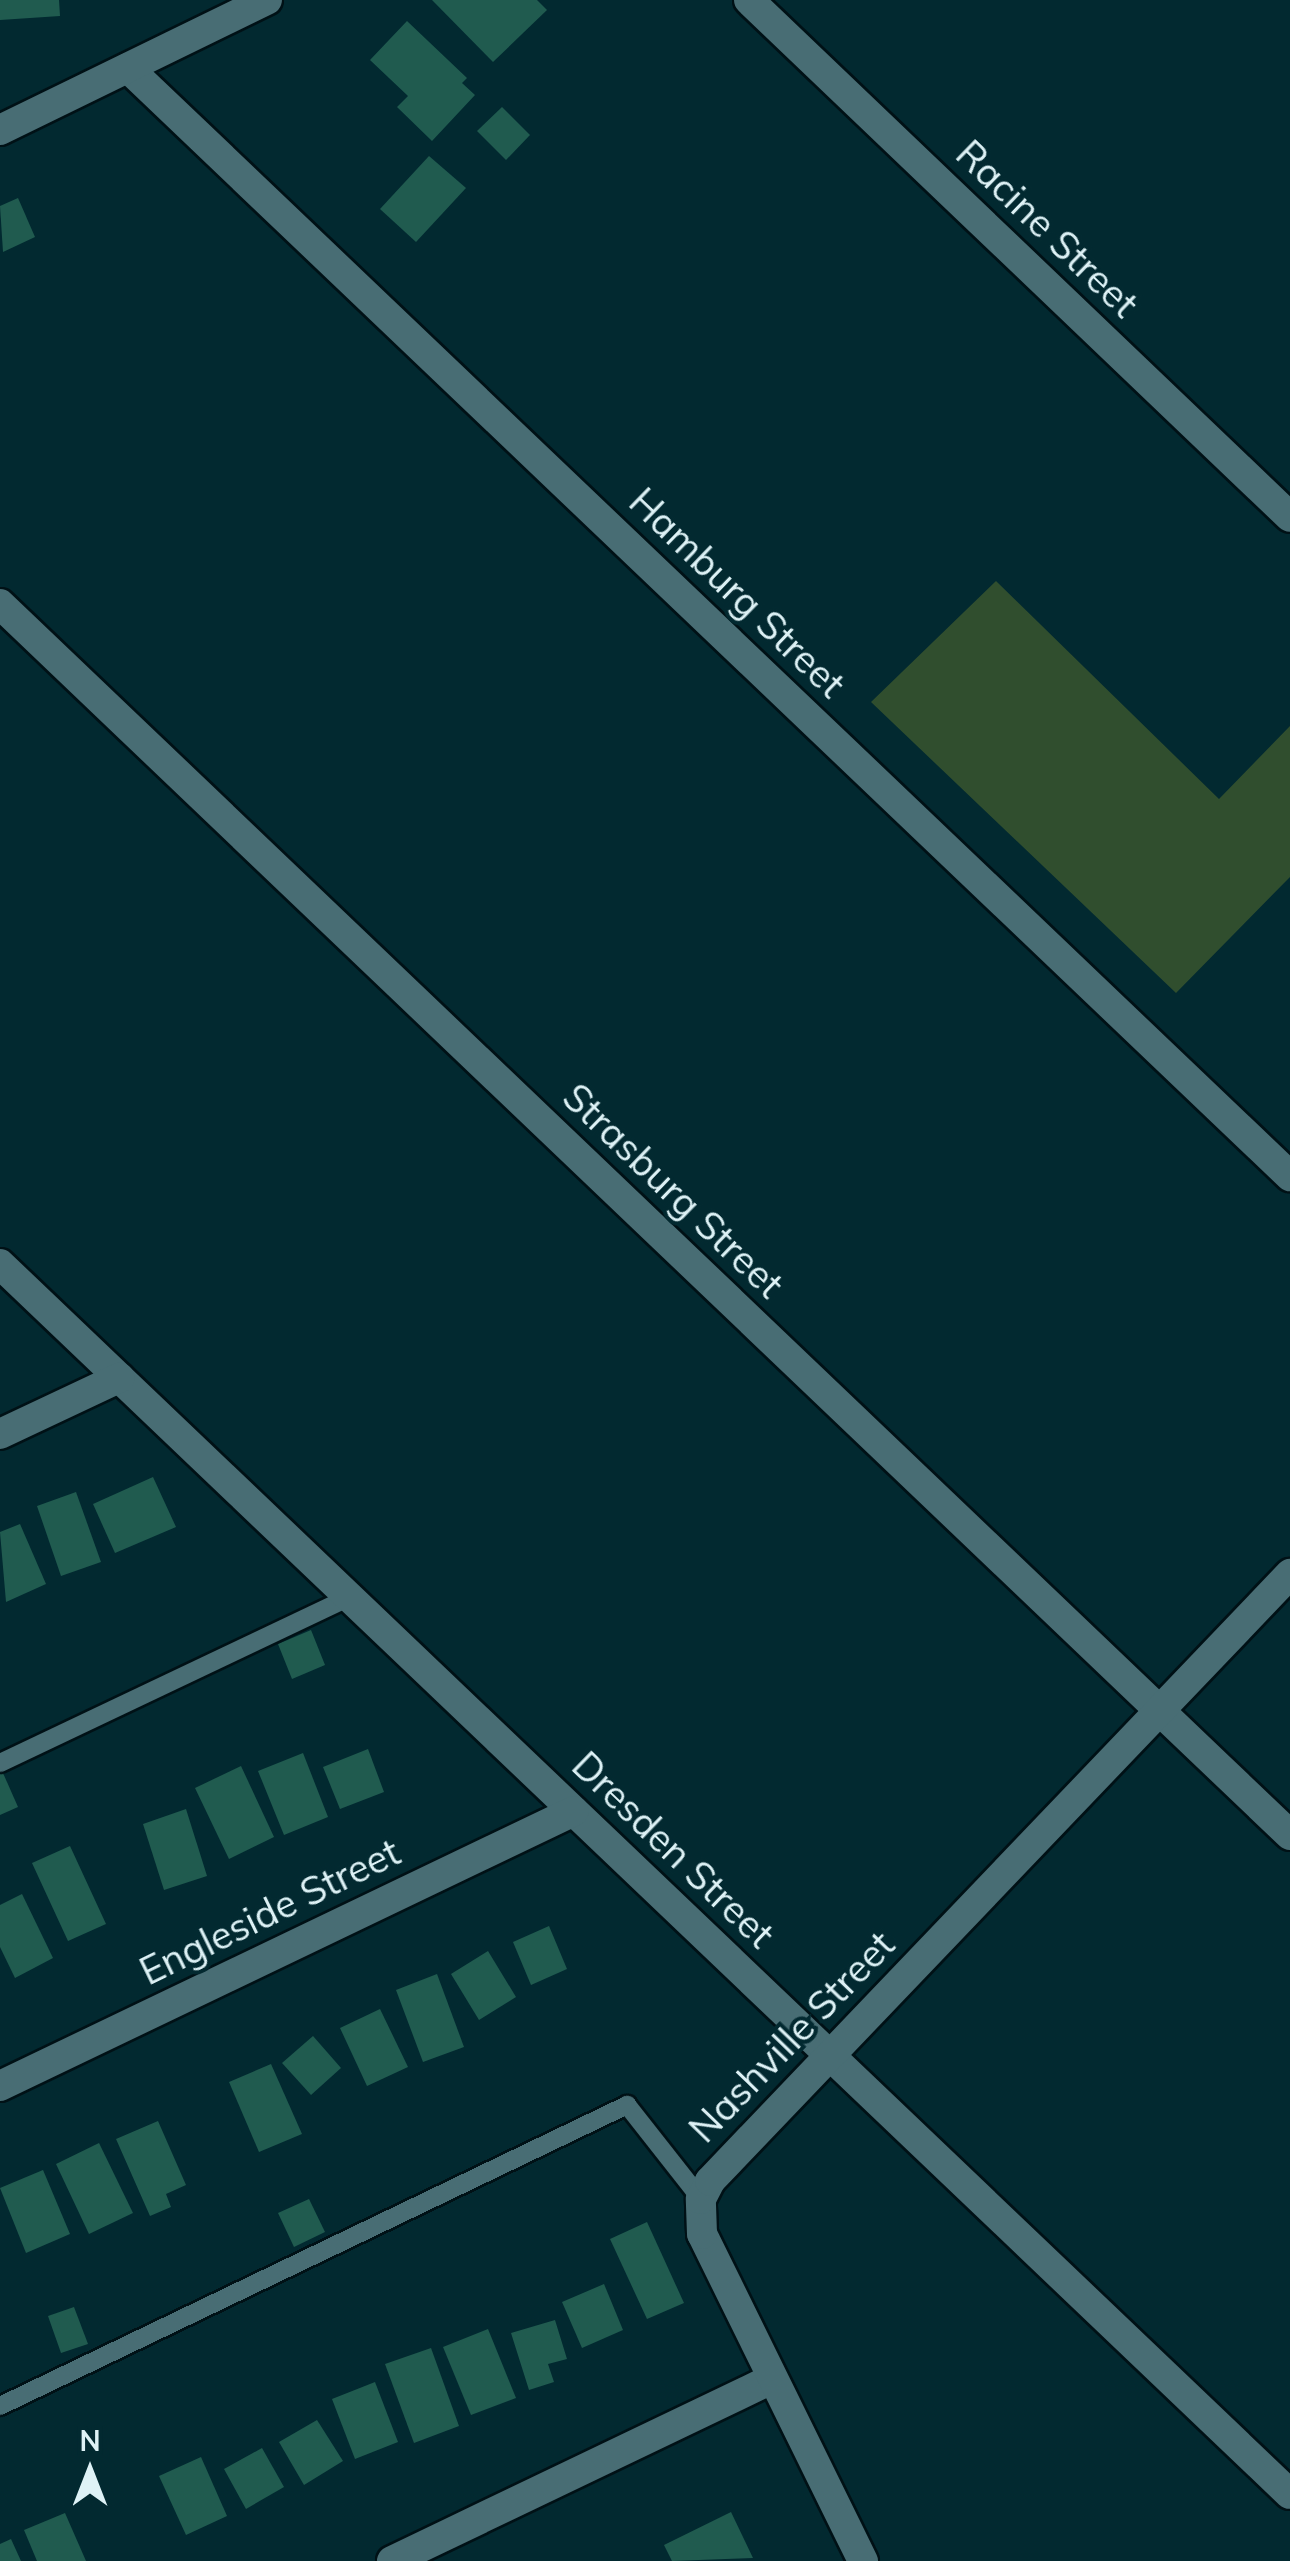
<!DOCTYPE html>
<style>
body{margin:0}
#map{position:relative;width:1290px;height:2561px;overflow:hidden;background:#022930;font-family:Mulish,sans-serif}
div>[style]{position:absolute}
.green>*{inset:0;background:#304e2e}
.building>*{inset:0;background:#205b4f}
.roads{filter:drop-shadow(2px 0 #001116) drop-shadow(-2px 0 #001116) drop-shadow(0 2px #001116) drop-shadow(0 -2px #001116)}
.lane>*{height:18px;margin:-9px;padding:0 9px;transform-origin:9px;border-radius:9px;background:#486d74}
.street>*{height:30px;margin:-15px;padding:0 15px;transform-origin:15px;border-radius:15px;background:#486d74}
.secondary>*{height:30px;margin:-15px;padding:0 15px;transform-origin:15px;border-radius:15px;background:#486d74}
span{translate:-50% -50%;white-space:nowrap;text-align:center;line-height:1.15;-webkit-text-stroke:8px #022930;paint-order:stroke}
.street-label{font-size:38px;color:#def2f6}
.north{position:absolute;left:40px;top:2421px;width:100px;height:100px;-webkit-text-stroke:8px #022930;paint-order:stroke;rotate:0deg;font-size:28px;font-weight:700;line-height:40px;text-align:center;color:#def2f6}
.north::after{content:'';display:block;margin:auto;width:35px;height:45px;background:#def2f6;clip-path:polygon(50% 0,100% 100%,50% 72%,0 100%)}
</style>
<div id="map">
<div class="green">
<i style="clip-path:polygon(996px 581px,1219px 799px,1290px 726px,1290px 877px,1176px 993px,871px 702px)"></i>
</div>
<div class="building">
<i style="clip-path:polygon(0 0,59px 0,60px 16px,0 20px)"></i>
<i style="clip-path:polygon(432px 0,537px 0,547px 10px,493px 62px)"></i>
<i style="clip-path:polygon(407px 21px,467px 78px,462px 83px,475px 95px,432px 141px,397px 107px,408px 96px,370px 60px)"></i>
<i style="clip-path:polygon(502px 107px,530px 135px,506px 160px,477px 131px)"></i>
<i style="clip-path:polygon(429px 156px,466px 188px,416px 242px,380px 209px)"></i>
<i style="clip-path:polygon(18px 198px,35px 237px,3px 252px,0 206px)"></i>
<i style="clip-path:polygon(153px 1477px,176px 1527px,115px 1553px,93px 1504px)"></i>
<i style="clip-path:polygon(76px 1492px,101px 1562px,61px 1576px,37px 1506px)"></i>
<i style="clip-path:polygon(20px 1524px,46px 1584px,6px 1602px,0 1532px)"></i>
<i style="clip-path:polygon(311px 1630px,325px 1665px,292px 1679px,278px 1644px)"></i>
<i style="clip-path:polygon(368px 1749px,384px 1792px,340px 1809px,323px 1767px)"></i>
<i style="clip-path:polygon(303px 1753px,328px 1817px,284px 1835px,258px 1771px)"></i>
<i style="clip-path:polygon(241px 1766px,274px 1837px,229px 1859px,195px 1788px)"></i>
<i style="clip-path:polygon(3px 1773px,18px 1807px,0 1815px,0 1774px)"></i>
<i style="clip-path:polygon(186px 1809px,207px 1876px,164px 1890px,143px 1824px)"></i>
<i style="clip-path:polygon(70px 1846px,106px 1924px,68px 1941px,32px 1863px)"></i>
<i style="clip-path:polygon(22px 1894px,53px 1958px,15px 1978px,0 1947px,0 1905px)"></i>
<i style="clip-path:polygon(549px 1926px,567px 1969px,531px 1985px,513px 1942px)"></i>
<i style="clip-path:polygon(488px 1951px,516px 1997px,479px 2020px,451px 1974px)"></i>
<i style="clip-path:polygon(437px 1974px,464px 2047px,423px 2062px,396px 1990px)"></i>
<i style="clip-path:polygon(380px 2009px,408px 2067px,367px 2086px,340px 2028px)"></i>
<i style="clip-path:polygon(313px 2036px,341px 2068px,311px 2095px,282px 2063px)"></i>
<i style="clip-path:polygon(271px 2064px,302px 2134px,259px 2152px,229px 2082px)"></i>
<i style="clip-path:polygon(158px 2121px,186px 2185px,166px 2194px,171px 2207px,150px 2216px,116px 2139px)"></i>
<i style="clip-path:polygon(99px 2143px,133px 2213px,89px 2234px,56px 2164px)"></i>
<i style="clip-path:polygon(43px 2170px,70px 2234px,26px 2253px,0 2188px)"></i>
<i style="clip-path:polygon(309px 2199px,325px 2232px,294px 2247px,278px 2213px)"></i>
<i style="clip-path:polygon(647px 2222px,684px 2303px,647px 2319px,610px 2239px)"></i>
<i style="clip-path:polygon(604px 2284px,623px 2330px,582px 2348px,562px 2302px)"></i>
<i style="clip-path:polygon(74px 2307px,88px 2344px,61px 2353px,48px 2316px)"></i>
<i style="clip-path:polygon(555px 2320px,567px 2359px,548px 2364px,554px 2382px,529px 2390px,511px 2333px)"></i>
<i style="clip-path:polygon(488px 2329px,516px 2398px,471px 2415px,443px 2347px)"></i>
<i style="clip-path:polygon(431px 2348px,459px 2426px,414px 2443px,385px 2364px)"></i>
<i style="clip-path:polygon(375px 2382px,398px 2442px,355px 2459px,332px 2399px)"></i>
<i style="clip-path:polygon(317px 2420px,343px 2461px,304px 2485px,279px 2442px)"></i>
<i style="clip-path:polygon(262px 2448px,284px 2487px,246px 2509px,224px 2469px)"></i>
<i style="clip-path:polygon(201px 2457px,227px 2516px,186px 2535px,159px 2476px)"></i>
<i style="clip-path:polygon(731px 2512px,753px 2558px,672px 2561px,664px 2545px)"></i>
<i style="clip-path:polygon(65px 2513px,86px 2561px,37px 2561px,24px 2530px)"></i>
<i style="clip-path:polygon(11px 2539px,21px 2561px,0 2561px,0 2544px)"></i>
</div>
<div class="roads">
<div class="lane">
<i style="left:0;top:1763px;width:386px;rotate:-25.4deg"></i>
<i style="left:0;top:2406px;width:696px;rotate:-25.64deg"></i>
<i style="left:627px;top:2105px;width:120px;rotate:51.8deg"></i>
</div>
<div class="street">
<i style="left:749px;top:0;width:748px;rotate:43.7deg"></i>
<i style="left:128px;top:68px;width:1606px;rotate:43.64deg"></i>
<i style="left:0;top:604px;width:1783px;rotate:43.66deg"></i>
<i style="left:0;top:1264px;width:1782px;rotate:43.64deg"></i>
<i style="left:0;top:1434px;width:132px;rotate:-25.2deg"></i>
<i style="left:0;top:2086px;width:636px;rotate:-25.6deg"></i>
<i style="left:392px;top:2561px;width:421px;rotate:-25.6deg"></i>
<i style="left:863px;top:2561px;width:364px;rotate:-116.2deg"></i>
<i style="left:702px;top:2234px;width:35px;rotate:-92deg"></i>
<i style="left:701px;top:2199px;width:20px;rotate:-63deg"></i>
<i style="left:710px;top:2181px;width:840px;rotate:-46.3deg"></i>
</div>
<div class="secondary">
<i style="left:0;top:130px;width:297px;rotate:-26deg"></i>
</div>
</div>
<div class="street-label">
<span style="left:1047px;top:229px;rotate:44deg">Racine Street</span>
<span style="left:737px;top:593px;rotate:44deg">Hamburg Street</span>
<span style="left:673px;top:1191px;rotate:44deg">Strasburg Street</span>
<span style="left:673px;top:1850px;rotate:44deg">Dresden Street</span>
<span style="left:270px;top:1912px;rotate:-26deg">Engleside Street</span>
<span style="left:792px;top:2037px;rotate:-46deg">Nashville Street</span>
</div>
<div class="north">N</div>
</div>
